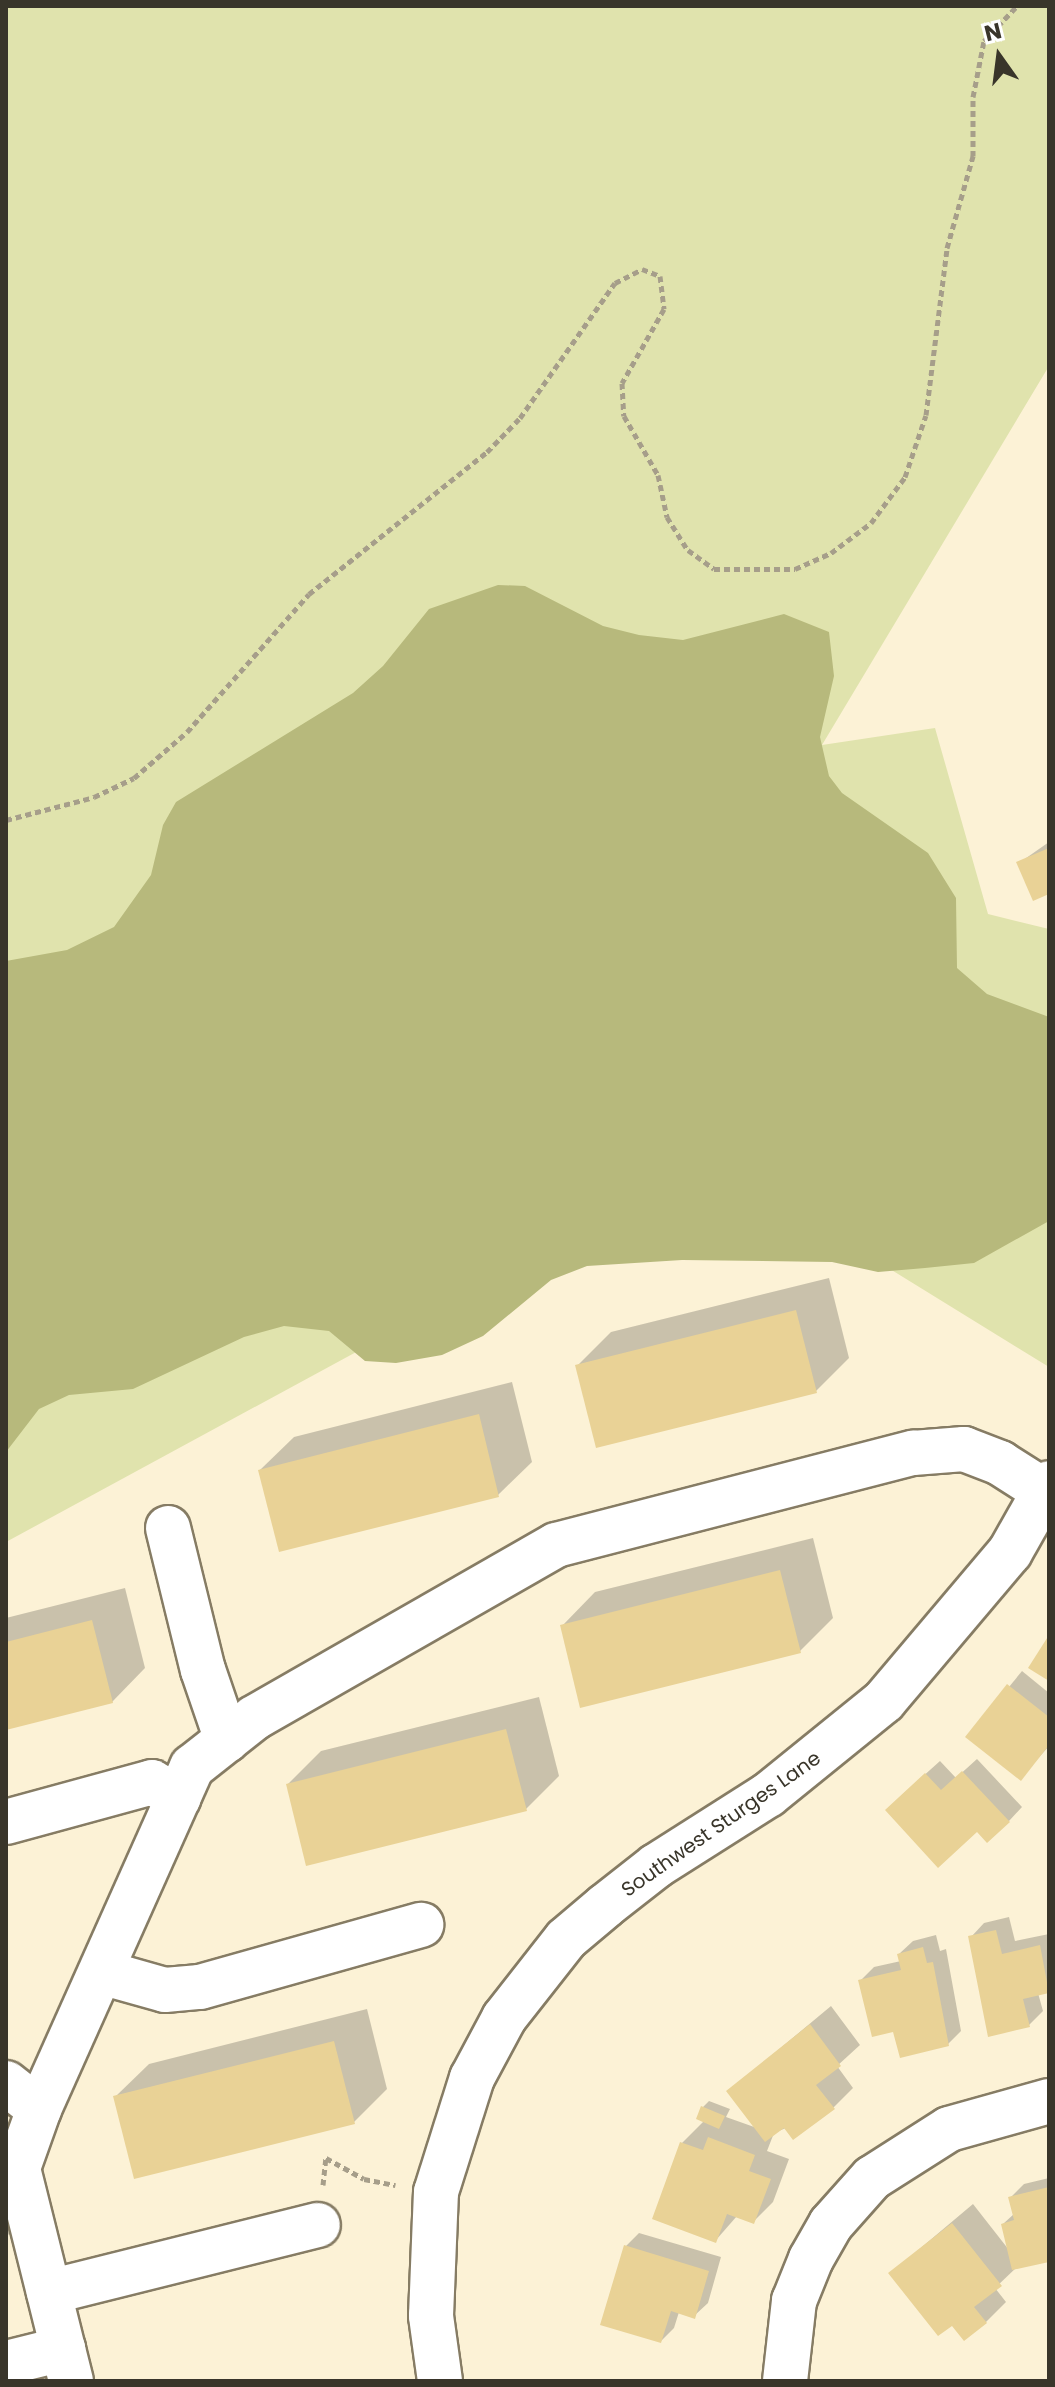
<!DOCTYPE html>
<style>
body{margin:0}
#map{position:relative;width:1055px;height:2387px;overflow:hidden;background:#fcf2d6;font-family:Poppins,sans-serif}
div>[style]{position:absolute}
.green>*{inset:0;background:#e0e3ad}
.forest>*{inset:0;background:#b7b97c}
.shadow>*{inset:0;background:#0003}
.building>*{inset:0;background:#e9d296}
.path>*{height:5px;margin-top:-2.5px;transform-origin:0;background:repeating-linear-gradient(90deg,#a69e8a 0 6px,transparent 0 10px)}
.roads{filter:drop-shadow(2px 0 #867c64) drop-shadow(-2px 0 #867c64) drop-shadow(0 2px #867c64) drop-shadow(0 -2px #867c64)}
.minor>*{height:44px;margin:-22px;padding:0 22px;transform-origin:22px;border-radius:22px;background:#fff}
span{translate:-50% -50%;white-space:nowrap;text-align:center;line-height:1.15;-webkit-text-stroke:7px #fff;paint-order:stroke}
.street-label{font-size:20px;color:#39352a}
.frame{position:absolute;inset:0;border:8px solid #39352a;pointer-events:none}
.north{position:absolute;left:959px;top:16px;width:80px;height:80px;-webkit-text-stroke:6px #fff;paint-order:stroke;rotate:346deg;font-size:22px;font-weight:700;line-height:32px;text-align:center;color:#39352a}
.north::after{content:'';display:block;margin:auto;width:28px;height:36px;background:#39352a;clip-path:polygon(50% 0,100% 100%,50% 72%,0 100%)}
</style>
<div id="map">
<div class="green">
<i style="clip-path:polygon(6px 6px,1049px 6px,1049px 366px,822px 745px,935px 728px,988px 914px,1049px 929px,1049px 1367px,632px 1110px,557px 1243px,6px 1542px)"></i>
</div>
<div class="forest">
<i style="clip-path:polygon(498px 585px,525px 586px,603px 626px,639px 635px,683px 640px,784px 614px,829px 632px,834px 676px,820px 737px,829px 776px,842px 793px,928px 853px,956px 898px,957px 968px,987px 994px,1049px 1017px,1049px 1221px,974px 1263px,925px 1268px,878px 1272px,832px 1262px,682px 1260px,587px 1266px,551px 1280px,483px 1336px,442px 1355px,396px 1363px,365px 1361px,329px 1331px,284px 1326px,244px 1337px,133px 1389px,69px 1395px,39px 1409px,6px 1452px,6px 961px,67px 950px,114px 927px,151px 875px,163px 825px,176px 802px,353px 693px,383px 666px,429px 609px)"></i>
</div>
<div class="shadow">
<i style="clip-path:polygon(1049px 842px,1049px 892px,1019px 863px)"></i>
<i style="clip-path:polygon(829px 1278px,849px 1358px,816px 1391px,578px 1365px,611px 1332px)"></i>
<i style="clip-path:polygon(512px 1382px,532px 1462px,498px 1495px,260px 1470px,294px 1437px)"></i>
<i style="clip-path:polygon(813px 1538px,833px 1618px,800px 1651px,562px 1626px,595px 1592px)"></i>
<i style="clip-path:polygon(125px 1588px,145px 1668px,112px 1702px,6px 1728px,6px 1618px)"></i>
<i style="clip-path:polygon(1022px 1671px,1049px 1693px,1049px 1746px,1021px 1778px,968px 1737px)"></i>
<i style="clip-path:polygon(539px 1697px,559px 1776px,526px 1809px,288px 1784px,321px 1751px)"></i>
<i style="clip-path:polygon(977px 1759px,1022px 1807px,1009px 1821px,977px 1829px,901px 1796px,940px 1761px,956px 1778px)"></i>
<i style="clip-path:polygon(1009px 1917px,1015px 1941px,1049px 1934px,1049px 1991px,1038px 1993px,1043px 2011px,1029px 2025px,971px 1937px,984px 1923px)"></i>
<i style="clip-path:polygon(936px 1935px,940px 1951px,946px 1949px,961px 2031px,948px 2044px,895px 2029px,861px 1980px,874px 1967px,901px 1961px,899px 1954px,913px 1941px)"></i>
<i style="clip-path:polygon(831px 2006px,860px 2045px,837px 2066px,853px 2088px,833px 2108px,774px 2133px,767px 2151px,789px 2159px,773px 2202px,753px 2222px,737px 2216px,716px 2240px,682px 2143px,704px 2121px,703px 2107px,709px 2101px,730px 2109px,726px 2117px,757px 2128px,729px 2091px)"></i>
<i style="clip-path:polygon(367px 2009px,387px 2089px,354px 2122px,115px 2097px,149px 2064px)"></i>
<i style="clip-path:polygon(1049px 2178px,1049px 2260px,1017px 2267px,995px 2288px,1006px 2302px,986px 2322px,952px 2323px,891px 2273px,973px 2204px,1009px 2250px,1003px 2224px,1015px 2213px,1011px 2197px,1024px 2184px)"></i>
<i style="clip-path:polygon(6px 2191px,15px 2228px,6px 2237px)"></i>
<i style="clip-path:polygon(639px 2233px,721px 2257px,708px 2303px,694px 2316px,679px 2312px,674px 2328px,661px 2341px,626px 2246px)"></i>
</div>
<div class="building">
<i style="clip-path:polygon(1049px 848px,1049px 894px,1033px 901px,1016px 862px)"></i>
<i style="clip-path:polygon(796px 1310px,817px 1393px,596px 1448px,575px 1365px)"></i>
<i style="clip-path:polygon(479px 1414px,499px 1497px,279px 1552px,258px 1470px)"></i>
<i style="clip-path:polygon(780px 1570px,801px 1653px,580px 1708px,560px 1625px)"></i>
<i style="clip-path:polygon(92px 1620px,113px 1703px,6px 1730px,6px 1642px)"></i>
<i style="clip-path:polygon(1049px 1635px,1049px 1681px,1028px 1668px)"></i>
<i style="clip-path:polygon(1007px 1684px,1049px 1717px,1049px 1745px,1021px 1781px,965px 1737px)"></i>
<i style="clip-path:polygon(506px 1729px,527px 1811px,306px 1866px,286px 1784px)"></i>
<i style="clip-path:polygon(962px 1771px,1010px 1822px,987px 1843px,977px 1832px,938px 1868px,885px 1810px,925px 1773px,941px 1790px)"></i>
<i style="clip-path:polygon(996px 1930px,1002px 1954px,1040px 1945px,1049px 1993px,1023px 1999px,1030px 2027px,988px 2037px,968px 1936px)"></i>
<i style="clip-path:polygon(923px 1947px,927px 1963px,933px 1962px,949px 2046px,900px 2058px,893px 2032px,872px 2037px,858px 1980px,901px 1970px,897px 1954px)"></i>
<i style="clip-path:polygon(810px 2024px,841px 2066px,816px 2085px,835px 2109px,793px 2140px,784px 2128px,765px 2142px,726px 2091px)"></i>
<i style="clip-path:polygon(334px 2041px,355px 2124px,134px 2179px,113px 2096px)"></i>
<i style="clip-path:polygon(701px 2106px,725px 2116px,719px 2129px,696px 2119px)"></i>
<i style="clip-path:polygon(708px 2137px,755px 2155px,749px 2171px,771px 2179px,754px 2224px,727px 2214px,716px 2243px,652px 2219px,680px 2142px,703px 2150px)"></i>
<i style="clip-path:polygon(1049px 2187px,1049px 2262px,1012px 2270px,1001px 2224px,1014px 2220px,1008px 2197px)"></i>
<i style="clip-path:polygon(952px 2223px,1002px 2286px,974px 2307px,987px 2323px,964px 2341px,952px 2326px,938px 2336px,888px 2273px)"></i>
<i style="clip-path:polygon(624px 2245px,709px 2271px,695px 2319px,671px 2311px,661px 2343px,600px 2325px)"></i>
</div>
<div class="path">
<i style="left:6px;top:820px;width:91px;rotate:-14.6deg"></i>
<i style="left:94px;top:797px;width:44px;rotate:-25.4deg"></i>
<i style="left:134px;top:778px;width:70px;rotate:-41deg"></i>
<i style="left:187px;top:732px;width:184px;rotate:-48.5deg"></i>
<i style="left:309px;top:594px;width:228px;rotate:-38.6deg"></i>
<i style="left:487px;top:452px;width:47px;rotate:-45.9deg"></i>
<i style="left:520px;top:418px;width:165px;rotate:-54.9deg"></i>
<i style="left:615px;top:283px;width:30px;rotate:-27deg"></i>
<i style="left:642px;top:269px;width:19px;rotate:21deg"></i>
<i style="left:660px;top:276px;width:33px;rotate:83deg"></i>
<i style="left:664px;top:309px;width:85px;rotate:119.6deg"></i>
<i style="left:622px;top:383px;width:33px;rotate:87deg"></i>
<i style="left:624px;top:416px;width:68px;rotate:60deg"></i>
<i style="left:658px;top:475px;width:43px;rotate:77.9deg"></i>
<i style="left:667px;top:517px;width:39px;rotate:58deg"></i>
<i style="left:688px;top:550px;width:32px;rotate:36deg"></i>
<i style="left:714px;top:569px;width:81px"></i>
<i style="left:795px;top:569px;width:39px;rotate:-24deg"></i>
<i style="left:831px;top:553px;width:50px;rotate:-36.9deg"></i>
<i style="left:871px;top:523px;width:57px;rotate:-53.5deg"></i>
<i style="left:905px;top:477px;width:65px;rotate:-71.3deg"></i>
<i style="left:926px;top:415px;width:168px;rotate:-82.8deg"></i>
<i style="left:947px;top:248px;width:96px;rotate:-74.2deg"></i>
<i style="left:973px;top:156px;width:59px;rotate:-90deg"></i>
<i style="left:973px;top:97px;width:57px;rotate:-78.9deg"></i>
<i style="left:984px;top:41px;width:48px;rotate:-46.7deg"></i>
<i style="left:323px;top:2185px;width:27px;rotate:-84deg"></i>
<i style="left:326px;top:2158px;width:43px;rotate:28.9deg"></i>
<i style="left:364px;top:2179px;width:32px;rotate:11deg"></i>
</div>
<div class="roads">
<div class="minor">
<i style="left:168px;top:1528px;width:146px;rotate:76.2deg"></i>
<i style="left:203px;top:1670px;width:74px;rotate:71.1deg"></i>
<i style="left:6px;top:1822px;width:151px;rotate:-15.3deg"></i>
<i style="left:152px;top:1782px;width:31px;rotate:31deg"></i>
<i style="left:101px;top:1972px;width:66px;rotate:15.7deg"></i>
<i style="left:165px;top:1990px;width:35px;rotate:-5deg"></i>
<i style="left:200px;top:1987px;width:230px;rotate:-15.7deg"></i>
<i style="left:6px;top:2083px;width:42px;rotate:38.2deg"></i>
<i style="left:49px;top:2292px;width:277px;rotate:-14deg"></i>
<i style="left:6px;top:2363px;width:59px;rotate:-13.8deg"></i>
<i style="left:71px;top:2381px;width:219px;rotate:-104deg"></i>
<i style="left:18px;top:2168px;width:63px;rotate:-70.4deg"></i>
<i style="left:39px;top:2109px;width:375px;rotate:-65.9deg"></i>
<i style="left:192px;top:1767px;width:79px;rotate:-38.3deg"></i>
<i style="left:254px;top:1718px;width:348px;rotate:-29.8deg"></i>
<i style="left:556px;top:1545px;width:369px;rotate:-14.5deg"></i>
<i style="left:913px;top:1453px;width:51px;rotate:-4.5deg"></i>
<i style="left:964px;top:1449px;width:39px;rotate:21deg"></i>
<i style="left:1000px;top:1463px;width:52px;rotate:32.5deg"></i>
<i style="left:440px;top:2381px;width:66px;rotate:-97.9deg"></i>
<i style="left:431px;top:2316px;width:124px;rotate:-87.7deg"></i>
<i style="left:436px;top:2192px;width:120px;rotate:-72.5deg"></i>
<i style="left:472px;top:2078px;width:68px;rotate:-61.9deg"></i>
<i style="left:504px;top:2018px;width:100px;rotate:-51.9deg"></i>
<i style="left:566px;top:1939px;width:51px;rotate:-40.2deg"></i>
<i style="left:605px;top:1906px;width:65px;rotate:-38.1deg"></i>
<i style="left:656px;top:1866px;width:133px;rotate:-32.4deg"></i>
<i style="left:768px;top:1795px;width:149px;rotate:-39deg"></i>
<i style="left:884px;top:1701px;width:195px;rotate:-49.8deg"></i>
<i style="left:1010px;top:1552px;width:79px;rotate:-60.5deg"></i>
<i style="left:785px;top:2381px;width:81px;rotate:-83.6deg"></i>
<i style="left:794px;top:2301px;width:45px;rotate:-68deg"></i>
<i style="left:811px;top:2259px;width:40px;rotate:-60.3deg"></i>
<i style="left:831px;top:2224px;width:62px;rotate:-48.3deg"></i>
<i style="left:872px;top:2178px;width:91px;rotate:-32.5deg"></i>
<i style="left:949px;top:2129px;width:104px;rotate:-15.6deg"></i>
</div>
</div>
<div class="street-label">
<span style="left:721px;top:1824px;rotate:-35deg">Southwest Sturges Lane</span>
</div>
<div class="frame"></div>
<div class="north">N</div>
</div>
